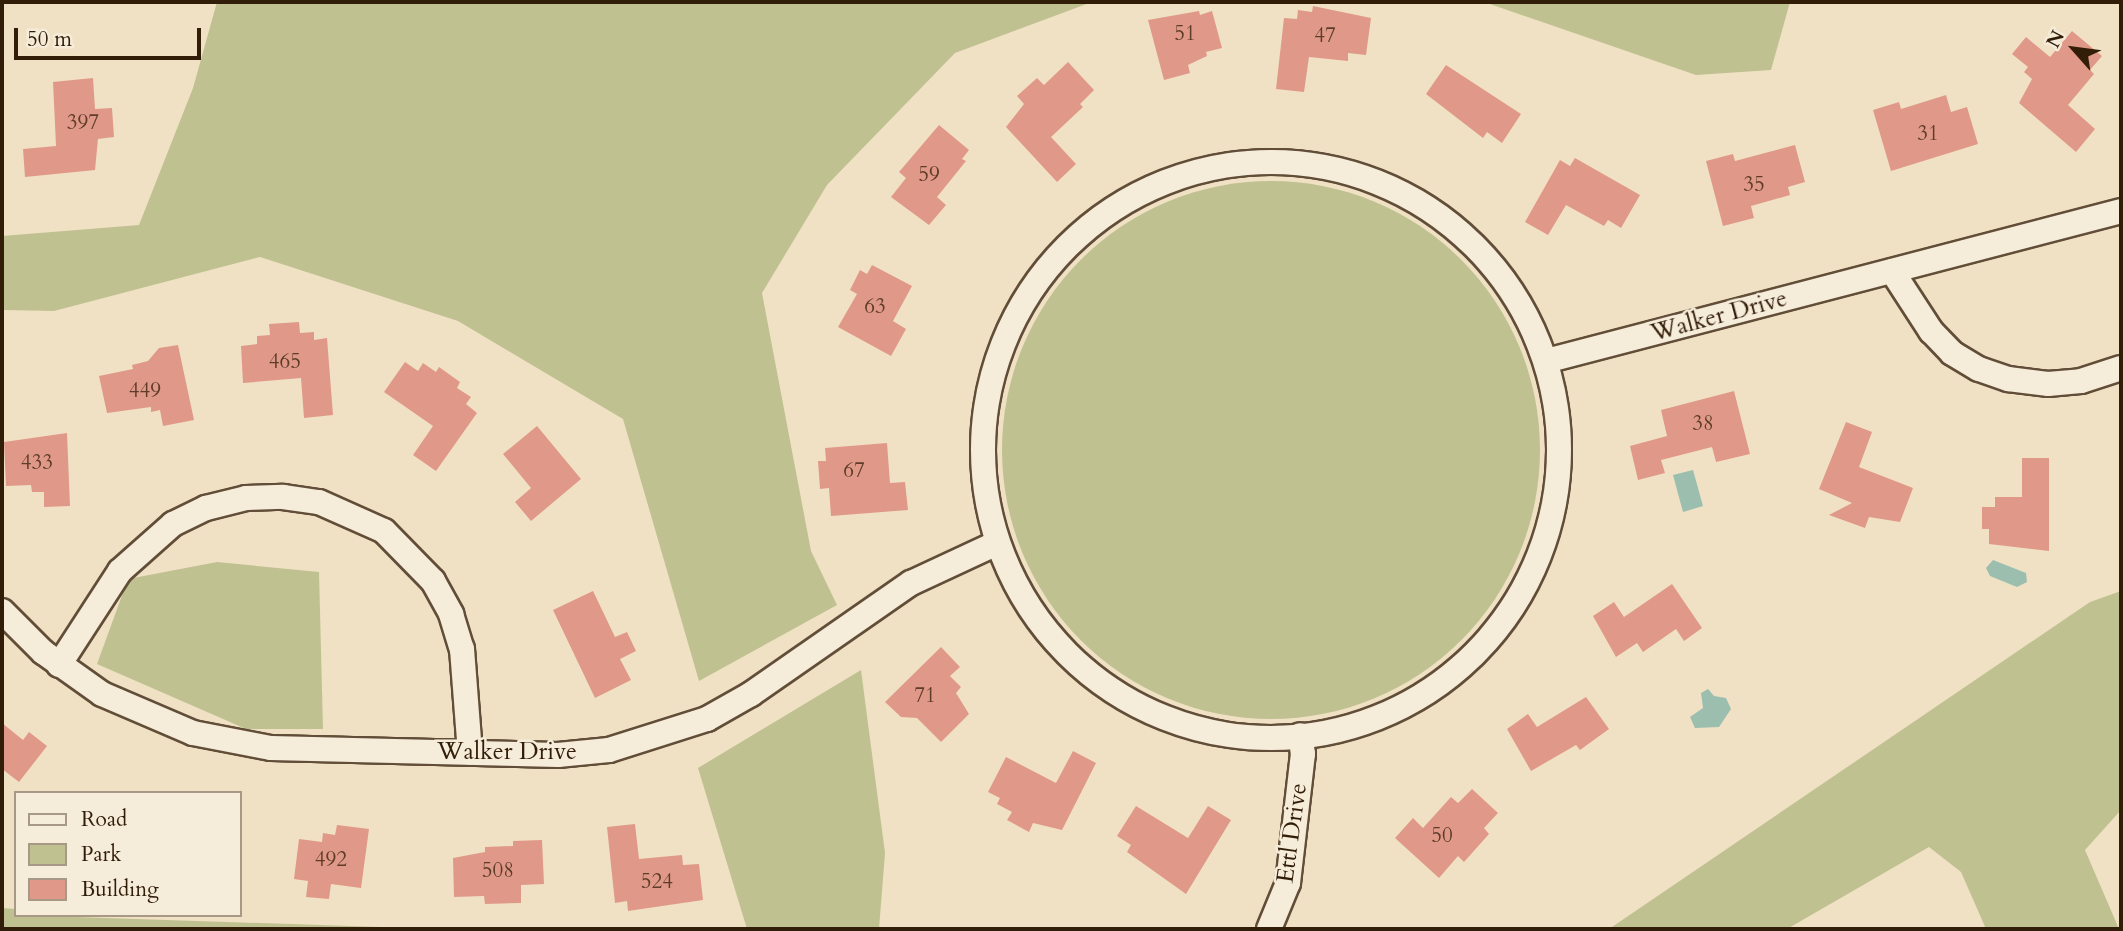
<!DOCTYPE html>
<style>
body{margin:0}
#map{position:relative;width:2123px;height:931px;overflow:hidden;background:#f0e1c5;font-family:Cardo,serif}
div>[style]{position:absolute}
.green>*{inset:0;background:#c0c190}
.round{border-radius:50%}
.water>*{inset:0;background:#9bbeae}
.building>*{inset:0;background:#e09988}
.roads{filter:drop-shadow(2px 0 #624e38) drop-shadow(-2px 0 #624e38) drop-shadow(0 2px #624e38) drop-shadow(0 -2px #624e38)}
.minor>*{height:24px;margin:-12px;padding:0 12px;transform-origin:12px;border-radius:12px;background:#f5ecd9}
.minor>.ring{margin:-12px;padding:0;box-sizing:content-box;background:none;border:24px solid #f5ecd9;border-radius:50%}
span{translate:-50% -50%;white-space:nowrap;text-align:center;line-height:1.15;-webkit-text-stroke:5px #f5ecd9;paint-order:stroke}
.number-label{font-size:21px;color:#5e3c29}
.number-label span{-webkit-text-stroke-width:0}
.street-label{font-size:24px;color:#321d09}
.frame{position:absolute;inset:0;border:4px solid #321d09;pointer-events:none}
.legend{position:absolute;left:14px;top:791px;width:228px;height:126px;box-sizing:border-box;background:#f5ecd9;border:2px solid #a79986;margin:0;padding:9px 12px;list-style:none;font-size:21px;color:#321d09}
.legend li{display:flex;align-items:center;gap:14px;height:35px}
.legend b{width:35px;border:2px solid #a79986}
.north{position:absolute;left:2039px;top:14px;width:70px;height:70px;-webkit-text-stroke:5px #f5ecd9;paint-order:stroke;rotate:298deg;font-size:19px;font-weight:700;line-height:28px;text-align:center;color:#321d09}
.north::after{content:'';display:block;margin:auto;width:24px;height:32px;background:#321d09;clip-path:polygon(50% 0,100% 100%,50% 72%,0 100%)}
.scale{position:absolute;left:14px;top:28px;width:187px;height:32px;box-sizing:border-box;border:4px solid #321d09;border-top:0;padding-left:9px;font-size:21px;line-height:24px;white-space:nowrap;color:#321d09;-webkit-text-stroke:5px #f5ecd9;paint-order:stroke}
</style>
<div id="map">
<div class="green">
<i style="clip-path:polygon(217px 2px,1092px 2px,955px 53px,827px 185px,762px 293px,811px 551px,837px 605px,699px 681px,623px 419px,458px 321px,260px 257px,54px 311px,2px 310px,2px 236px,139px 225px,193px 88px)"></i>
<i style="clip-path:polygon(1484px 2px,1790px 2px,1771px 70px,1696px 75px)"></i>
<i class="round" style="left:1002px;top:181px;width:538px;height:538px"></i>
<i style="clip-path:polygon(217px 562px,319px 572px,323px 729px,246px 729px,97px 664px,128px 579px)"></i>
<i style="clip-path:polygon(2121px 591px,2121px 810px,2085px 850px,2119px 929px,1986px 929px,1961px 872px,1929px 847px,1787px 929px,1609px 929px,2090px 602px)"></i>
<i style="clip-path:polygon(861px 670px,885px 853px,879px 929px,747px 929px,698px 768px)"></i>
<i style="clip-path:polygon(2px 908px,16px 909px,16px 915px,441px 929px,2px 929px)"></i>
</div>
<div class="water">
<i style="clip-path:polygon(1693px 470px,1703px 506px,1683px 512px,1673px 475px)"></i>
<i style="clip-path:polygon(1993px 560px,2026px 573px,2027px 582px,2017px 587px,1990px 576px,1986px 568px)"></i>
<i style="clip-path:polygon(1708px 689px,1714px 696px,1726px 698px,1731px 709px,1719px 727px,1695px 728px,1690px 717px,1703px 708px,1701px 693px)"></i>
</div>
<div class="building">
<i style="clip-path:polygon(1313px 6px,1371px 18px,1366px 55px,1348px 53px,1348px 61px,1309px 57px,1304px 92px,1276px 89px,1284px 18px,1297px 19px,1298px 10px,1312px 12px)"></i>
<i style="clip-path:polygon(1199px 11px,1200px 15px,1212px 11px,1222px 48px,1206px 52px,1207px 56px,1188px 65px,1190px 73px,1164px 80px,1148px 20px)"></i>
<i style="clip-path:polygon(2072px 31px,2102px 56px,2090px 70px,2094px 74px,2068px 105px,2095px 129px,2076px 152px,2019px 103px,2032px 79px,2024px 72px,2028px 67px,2012px 54px,2026px 37px,2050px 57px)"></i>
<i style="clip-path:polygon(1068px 62px,1094px 90px,1080px 104px,1083px 107px,1051px 137px,1076px 164px,1057px 182px,1006px 127px,1024px 104px,1017px 96px,1037px 78px,1044px 85px)"></i>
<i style="clip-path:polygon(1446px 65px,1521px 114px,1502px 143px,1487px 132px,1483px 138px,1426px 94px)"></i>
<i style="clip-path:polygon(93px 78px,95px 109px,112px 108px,114px 137px,98px 139px,95px 170px,25px 177px,23px 149px,56px 146px,53px 82px)"></i>
<i style="clip-path:polygon(1946px 95px,1951px 112px,1967px 107px,1978px 144px,1891px 171px,1873px 110px,1899px 102px,1901px 109px)"></i>
<i style="clip-path:polygon(939px 125px,969px 150px,962px 159px,966px 161px,937px 197px,946px 205px,929px 225px,891px 197px,906px 178px,899px 172px)"></i>
<i style="clip-path:polygon(1795px 145px,1805px 182px,1788px 187px,1790px 195px,1751px 206px,1754px 218px,1723px 226px,1706px 161px,1733px 154px,1735px 161px)"></i>
<i style="clip-path:polygon(1575px 158px,1640px 195px,1621px 228px,1608px 220px,1604px 226px,1566px 205px,1548px 235px,1525px 222px,1560px 160px,1570px 166px)"></i>
<i style="clip-path:polygon(872px 265px,912px 286px,893px 321px,906px 329px,891px 356px,838px 327px,857px 294px,850px 290px,860px 270px,867px 274px)"></i>
<i style="clip-path:polygon(299px 322px,300px 333px,314px 332px,314px 340px,327px 338px,333px 415px,304px 418px,301px 378px,243px 383px,241px 346px,257px 344px,257px 336px,270px 335px,269px 324px)"></i>
<i style="clip-path:polygon(178px 345px,194px 420px,163px 426px,160px 410px,151px 412px,151px 407px,107px 413px,99px 376px,133px 369px,132px 365px,148px 361px,159px 348px)"></i>
<i style="clip-path:polygon(405px 362px,418px 371px,423px 363px,436px 372px,439px 367px,460px 382px,457px 388px,471px 397px,466px 404px,477px 413px,436px 471px,413px 455px,433px 426px,384px 392px)"></i>
<i style="clip-path:polygon(1734px 391px,1750px 454px,1716px 462px,1712px 447px,1661px 460px,1665px 473px,1638px 480px,1630px 446px,1667px 436px,1661px 410px)"></i>
<i style="clip-path:polygon(1846px 422px,1872px 432px,1859px 467px,1913px 488px,1900px 522px,1869px 517px,1865px 528px,1829px 515px,1852px 503px,1819px 489px)"></i>
<i style="clip-path:polygon(537px 426px,581px 479px,531px 521px,515px 502px,531px 488px,503px 454px)"></i>
<i style="clip-path:polygon(67px 433px,70px 506px,44px 507px,44px 492px,32px 492px,31px 485px,6px 486px,4px 442px)"></i>
<i style="clip-path:polygon(887px 443px,890px 483px,905px 482px,908px 510px,831px 516px,829px 488px,820px 489px,818px 461px,826px 461px,825px 448px)"></i>
<i style="clip-path:polygon(2022px 458px,2049px 458px,2049px 551px,1989px 544px,1989px 529px,1982px 529px,1982px 507px,1995px 507px,1995px 497px,2022px 497px)"></i>
<i style="clip-path:polygon(1672px 584px,1702px 628px,1684px 641px,1676px 629px,1643px 652px,1637px 643px,1616px 657px,1593px 616px,1614px 602px,1624px 617px)"></i>
<i style="clip-path:polygon(593px 591px,615px 637px,627px 632px,636px 651px,620px 659px,631px 680px,595px 698px,553px 610px)"></i>
<i style="clip-path:polygon(941px 647px,960px 667px,950px 676px,961px 687px,956px 693px,969px 714px,941px 742px,917px 718px,901px 717px,885px 702px)"></i>
<i style="clip-path:polygon(1586px 697px,1609px 729px,1580px 750px,1576px 745px,1531px 771px,1507px 729px,1528px 714px,1537px 727px)"></i>
<i style="clip-path:polygon(2px 723px,23px 740px,29px 732px,47px 746px,19px 782px,2px 769px)"></i>
<i style="clip-path:polygon(1073px 751px,1096px 763px,1062px 830px,1033px 823px,1029px 832px,1007px 820px,1012px 812px,997px 804px,1000px 798px,988px 792px,1006px 757px,1056px 783px)"></i>
<i style="clip-path:polygon(1472px 789px,1498px 813px,1484px 828px,1489px 834px,1464px 862px,1458px 856px,1439px 878px,1395px 838px,1413px 818px,1423px 828px,1451px 797px,1458px 803px)"></i>
<i style="clip-path:polygon(1136px 806px,1188px 838px,1208px 806px,1231px 820px,1186px 894px,1127px 852px,1131px 845px,1117px 836px)"></i>
<i style="clip-path:polygon(635px 824px,639px 859px,682px 855px,683px 865px,699px 864px,703px 900px,628px 911px,627px 901px,615px 903px,607px 827px)"></i>
<i style="clip-path:polygon(337px 825px,369px 829px,361px 888px,331px 884px,329px 899px,306px 897px,308px 881px,294px 879px,299px 839px,322px 842px,323px 833px,335px 835px)"></i>
<i style="clip-path:polygon(542px 840px,544px 884px,521px 885px,521px 903px,485px 904px,484px 896px,454px 897px,453px 858px,485px 852px,485px 847px,513px 846px,513px 841px)"></i>
</div>
<div class="roads">
<div class="minor">
<i class="ring" style="left:983px;top:162px;width:552px;height:552px"></i>
<i style="left:1892px;top:271px;width:72px;rotate:57deg"></i>
<i style="left:1931px;top:331px;width:30px;rotate:46deg"></i>
<i style="left:1952px;top:353px;width:31px;rotate:31deg"></i>
<i style="left:1979px;top:369px;width:31px;rotate:19deg"></i>
<i style="left:2008px;top:379px;width:40px;rotate:7.1deg"></i>
<i style="left:2048px;top:384px;width:33px;rotate:-5deg"></i>
<i style="left:2081px;top:381px;width:42px;rotate:-18deg"></i>
<i style="left:1546px;top:361px;width:594px;rotate:-14.62deg"></i>
<i style="left:2px;top:611px;width:58px;rotate:45deg"></i>
<i style="left:43px;top:652px;width:72px;rotate:35.4deg"></i>
<i style="left:102px;top:694px;width:99px;rotate:23.2deg"></i>
<i style="left:193px;top:733px;width:79px;rotate:10.9deg"></i>
<i style="left:271px;top:748px;width:287px;rotate:1.4deg"></i>
<i style="left:558px;top:755px;width:51px;rotate:-5.6deg"></i>
<i style="left:609px;top:750px;width:103px;rotate:-17.6deg"></i>
<i style="left:707px;top:719px;width:51px;rotate:-29.6deg"></i>
<i style="left:751px;top:694px;width:195px;rotate:-34.8deg"></i>
<i style="left:911px;top:583px;width:95px;rotate:-24.9deg"></i>
<i style="left:59px;top:665px;width:112px;rotate:-57deg"></i>
<i style="left:120px;top:571px;width:71px;rotate:-41.6deg"></i>
<i style="left:173px;top:524px;width:37px;rotate:-26deg"></i>
<i style="left:206px;top:508px;width:41px;rotate:-14deg"></i>
<i style="left:246px;top:498px;width:37px;rotate:-2deg"></i>
<i style="left:283px;top:497px;width:36px;rotate:8deg"></i>
<i style="left:319px;top:502px;width:71px;rotate:24deg"></i>
<i style="left:384px;top:531px;width:70px;rotate:45.6deg"></i>
<i style="left:433px;top:581px;width:38px;rotate:61deg"></i>
<i style="left:451px;top:614px;width:37px;rotate:73deg"></i>
<i style="left:462px;top:649px;width:104px;rotate:85.6deg"></i>
<i style="left:1269px;top:929px;width:50px;rotate:-67.6deg"></i>
<i style="left:1288px;top:883px;width:130px;rotate:-83.4deg"></i>
<i style="left:1303px;top:754px;width:19px;rotate:-99deg"></i>
</div>
</div>
<div class="number-label">
<span style="left:1185px;top:34px">51</span>
<span style="left:1325px;top:36px">47</span>
<span style="left:83px;top:123px">397</span>
<span style="left:1928px;top:134px">31</span>
<span style="left:929px;top:175px">59</span>
<span style="left:1754px;top:185px">35</span>
<span style="left:875px;top:307px">63</span>
<span style="left:285px;top:362px">465</span>
<span style="left:145px;top:391px">449</span>
<span style="left:1703px;top:424px">38</span>
<span style="left:37px;top:463px">433</span>
<span style="left:854px;top:471px">67</span>
<span style="left:925px;top:696px">71</span>
<span style="left:1442px;top:836px">50</span>
<span style="left:331px;top:860px">492</span>
<span style="left:498px;top:871px">508</span>
<span style="left:657px;top:882px">524</span>
</div>
<div class="street-label">
<span style="left:1719px;top:316px;rotate:-15deg">Walker Drive</span>
<span style="left:507px;top:752px">Walker Drive</span>
<span style="left:1292px;top:833px;rotate:-82deg">Ettl Drive</span>
</div>
<div class="frame"></div>
<ul class="legend">
<li><b style="height:9px;background:#f5ecd9"></b>Road</li>
<li><b style="height:19px;background:#c0c190"></b>Park</li>
<li><b style="height:19px;background:#e09988"></b>Building</li>
</ul>
<div class="north">N</div>
<div class="scale">50 m</div>
</div>
